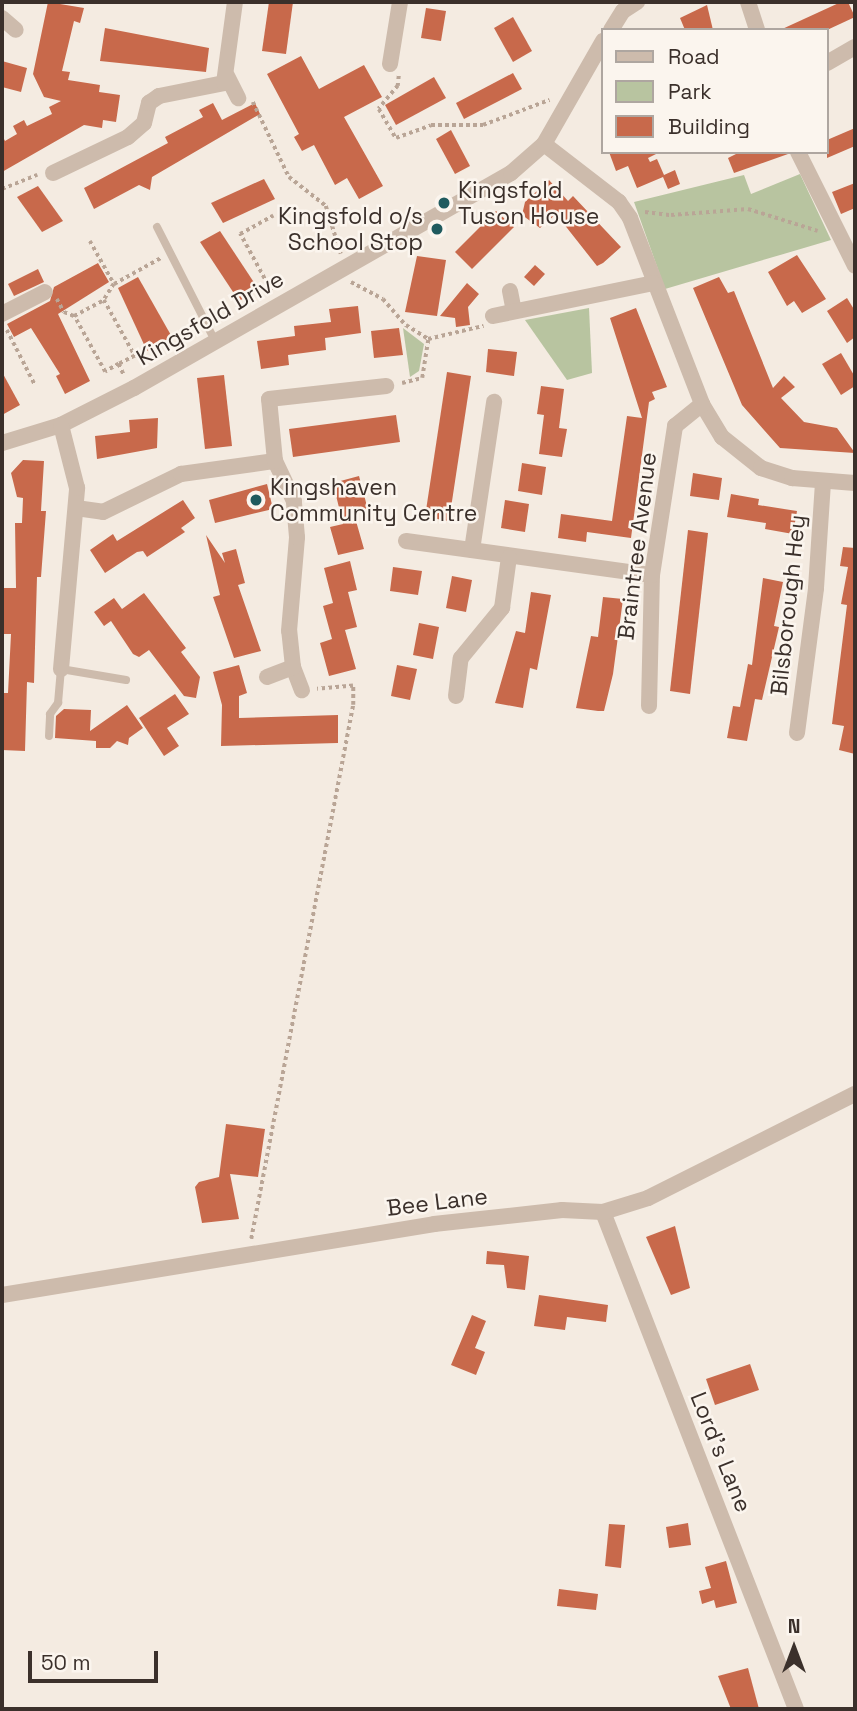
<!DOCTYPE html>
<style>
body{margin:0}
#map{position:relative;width:857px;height:1711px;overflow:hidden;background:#f4ebe1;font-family:"Space Grotesk",sans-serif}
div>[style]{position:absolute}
.green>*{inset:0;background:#b8c4a0}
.building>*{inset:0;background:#c8694b}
.path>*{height:3.5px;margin-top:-1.75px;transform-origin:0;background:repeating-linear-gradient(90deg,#b9a596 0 3.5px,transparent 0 7px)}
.lane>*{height:8px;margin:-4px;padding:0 4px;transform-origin:4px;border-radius:4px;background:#cdbbac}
.street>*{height:16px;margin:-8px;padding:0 8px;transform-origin:8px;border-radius:8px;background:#cdbbac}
.dots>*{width:19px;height:19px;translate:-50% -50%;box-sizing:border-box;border:4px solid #fbf5ee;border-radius:50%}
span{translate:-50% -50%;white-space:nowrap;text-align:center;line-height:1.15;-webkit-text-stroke:5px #fbf5ee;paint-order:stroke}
.poi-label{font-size:23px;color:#3b302b}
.left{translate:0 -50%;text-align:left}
.right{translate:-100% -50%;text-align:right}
.street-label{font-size:23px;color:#3b302b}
.frame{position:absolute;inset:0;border:4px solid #3b302b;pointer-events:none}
.legend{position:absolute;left:601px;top:28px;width:228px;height:126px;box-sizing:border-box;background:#fbf5ee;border:2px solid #aea6a0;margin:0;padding:9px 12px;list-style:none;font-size:21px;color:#3b302b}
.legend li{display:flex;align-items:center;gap:14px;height:35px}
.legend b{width:35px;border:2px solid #aea6a0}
.north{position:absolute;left:759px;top:1613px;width:70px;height:70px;-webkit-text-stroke:5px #fbf5ee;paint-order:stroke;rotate:0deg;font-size:19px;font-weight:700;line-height:28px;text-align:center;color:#3b302b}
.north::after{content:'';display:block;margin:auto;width:24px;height:32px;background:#3b302b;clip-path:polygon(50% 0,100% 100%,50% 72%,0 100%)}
.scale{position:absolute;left:28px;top:1651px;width:130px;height:32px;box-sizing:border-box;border:4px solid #3b302b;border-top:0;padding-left:9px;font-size:21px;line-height:24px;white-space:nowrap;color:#3b302b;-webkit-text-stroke:5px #fbf5ee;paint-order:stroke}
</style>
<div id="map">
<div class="green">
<i style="clip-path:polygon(800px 174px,831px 240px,665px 289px,634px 202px,744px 175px,751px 194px)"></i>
<i style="clip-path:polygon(589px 308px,592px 373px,567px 380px,525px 320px)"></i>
<i style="clip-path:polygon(403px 328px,424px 344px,419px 371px,410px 377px)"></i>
</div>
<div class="building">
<i style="clip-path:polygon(48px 2px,84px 8px,80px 23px,74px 21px,62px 71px,70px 72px,68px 80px,100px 85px,99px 92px,120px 95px,116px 122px,103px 120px,102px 128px,84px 125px,2px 172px,2px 135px,5px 141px,17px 134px,13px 126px,24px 120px,27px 126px,52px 114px,49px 107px,61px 101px,44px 97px,33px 74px)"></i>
<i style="clip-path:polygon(269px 2px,293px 2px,286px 54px,262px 51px)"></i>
<i style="clip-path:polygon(841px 2px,848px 2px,855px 17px,827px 30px,780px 30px)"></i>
<i style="clip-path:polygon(707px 5px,713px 30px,685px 30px,680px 18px)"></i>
<i style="clip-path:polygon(426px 8px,446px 11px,441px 41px,421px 38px)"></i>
<i style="clip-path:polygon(513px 17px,532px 51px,513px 62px,494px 28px)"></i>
<i style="clip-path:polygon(105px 28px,209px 48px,206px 72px,100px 61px)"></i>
<i style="clip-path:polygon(301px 56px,319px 89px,364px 65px,382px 97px,344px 117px,383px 186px,359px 199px,347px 178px,335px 185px,314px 145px,302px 151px,294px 137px,299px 134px,267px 74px)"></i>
<i style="clip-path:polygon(2px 61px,27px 68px,21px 92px,2px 87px)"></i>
<i style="clip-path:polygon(513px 73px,522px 89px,464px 119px,456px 103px)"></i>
<i style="clip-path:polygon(434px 77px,446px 98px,396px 125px,385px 105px)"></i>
<i style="clip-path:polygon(213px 103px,222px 120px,255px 103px,260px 114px,152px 177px,150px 190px,139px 185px,94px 209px,84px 188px,168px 143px,165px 137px,203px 117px,199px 110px)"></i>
<i style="clip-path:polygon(855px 128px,855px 146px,827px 158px,827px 140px)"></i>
<i style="clip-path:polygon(451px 130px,470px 166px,455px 174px,436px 139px)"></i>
<i style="clip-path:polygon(609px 152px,660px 152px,648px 158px,650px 162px,657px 159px,664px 175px,675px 170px,680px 184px,668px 189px,663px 177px,637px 188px,628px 166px,616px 171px)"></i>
<i style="clip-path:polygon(740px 152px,788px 152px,788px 154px,734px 173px,728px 158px)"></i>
<i style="clip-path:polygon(264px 179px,275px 199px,223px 223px,211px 203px)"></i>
<i style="clip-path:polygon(549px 180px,568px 201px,573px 196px,621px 247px,603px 263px,597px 266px,556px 214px,540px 228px,522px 215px,525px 202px)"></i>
<i style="clip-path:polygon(855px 183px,855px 208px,841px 214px,832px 192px)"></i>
<i style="clip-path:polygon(38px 186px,63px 221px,42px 232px,17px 197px)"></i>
<i style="clip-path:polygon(496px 211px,514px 227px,472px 269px,455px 252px)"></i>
<i style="clip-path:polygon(220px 231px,259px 290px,239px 301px,200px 242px)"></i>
<i style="clip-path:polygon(797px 255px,826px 299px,802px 313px,794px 301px,787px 306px,768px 272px)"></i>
<i style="clip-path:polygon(417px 256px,446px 260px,437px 316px,405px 312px)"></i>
<i style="clip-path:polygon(98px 263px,109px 282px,58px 314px,90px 381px,65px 394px,56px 376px,60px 374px,31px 328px,14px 337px,7px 324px,50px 301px,54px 287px)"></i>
<i style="clip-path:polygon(535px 265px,545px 274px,534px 286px,524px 277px)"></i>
<i style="clip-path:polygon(38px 269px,44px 282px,14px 296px,8px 284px)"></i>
<i style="clip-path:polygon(138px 277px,172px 337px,147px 351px,118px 288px)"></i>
<i style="clip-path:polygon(719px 277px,728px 293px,734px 291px,773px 388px,784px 376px,795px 387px,781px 398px,804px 422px,837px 428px,855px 453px,780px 448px,742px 405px,693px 288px)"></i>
<i style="clip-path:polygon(467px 283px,479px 294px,468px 307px,470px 325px,456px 327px,455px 318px,440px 316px)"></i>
<i style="clip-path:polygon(847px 298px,855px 311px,855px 337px,847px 343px,827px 311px)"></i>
<i style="clip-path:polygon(358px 306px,361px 333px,325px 338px,326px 350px,288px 355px,289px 365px,261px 369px,257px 341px,295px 336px,294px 326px,331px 322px,329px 309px)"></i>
<i style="clip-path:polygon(636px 308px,667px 387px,652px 392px,655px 399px,649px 402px,631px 538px,587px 532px,586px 542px,558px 538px,561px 514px,612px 521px,627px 416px,642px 418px,610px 318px)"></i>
<i style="clip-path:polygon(399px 328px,403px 355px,374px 358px,371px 331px)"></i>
<i style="clip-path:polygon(488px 349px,517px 352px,514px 376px,486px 372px)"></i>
<i style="clip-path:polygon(841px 353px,855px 377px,855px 386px,841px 395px,822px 364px)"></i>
<i style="clip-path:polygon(2px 372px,20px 405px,2px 415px)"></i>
<i style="clip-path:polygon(447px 372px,471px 376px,449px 521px,425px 517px)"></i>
<i style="clip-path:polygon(224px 375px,232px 446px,205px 449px,197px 378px)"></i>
<i style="clip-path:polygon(541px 386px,564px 389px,559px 428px,567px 429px,562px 457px,539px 454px,544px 415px,537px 414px)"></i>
<i style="clip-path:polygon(396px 415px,400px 442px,293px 457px,289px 429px)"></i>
<i style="clip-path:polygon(158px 418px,157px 448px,97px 459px,95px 436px,130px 432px,129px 420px)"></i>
<i style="clip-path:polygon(23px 460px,44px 461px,41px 511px,46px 511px,41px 577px,37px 577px,34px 683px,27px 682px,25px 751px,2px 750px,2px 693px,8px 693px,11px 634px,4px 634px,2px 600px,4px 588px,16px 588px,15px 523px,22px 523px,23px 498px,17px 497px,11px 473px)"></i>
<i style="clip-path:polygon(522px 463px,546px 467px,542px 495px,518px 491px)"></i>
<i style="clip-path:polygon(693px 473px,722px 478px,719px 500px,690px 496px)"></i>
<i style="clip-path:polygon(359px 476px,368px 510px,354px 514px,364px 549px,338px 555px,330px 527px,343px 524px,333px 483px)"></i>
<i style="clip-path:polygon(267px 484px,273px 509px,215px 523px,209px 500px)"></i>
<i style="clip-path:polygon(731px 494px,759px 499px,758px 505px,797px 511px,793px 534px,765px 529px,766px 523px,727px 517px)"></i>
<i style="clip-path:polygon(183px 500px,195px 518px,181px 528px,185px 532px,147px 557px,143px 551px,137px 552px,105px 573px,90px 550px,113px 534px,117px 541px)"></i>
<i style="clip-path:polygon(505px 500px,529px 504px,525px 532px,501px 528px)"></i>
<i style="clip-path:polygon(688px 530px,708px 533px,690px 694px,670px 691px)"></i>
<i style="clip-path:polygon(206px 535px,225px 563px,222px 553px,236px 549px,245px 583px,238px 585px,261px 651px,234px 658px,213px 597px,220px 595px)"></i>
<i style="clip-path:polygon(843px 547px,855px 548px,855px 754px,839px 750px,844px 726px,832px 724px,847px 605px,841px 604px,848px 567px,840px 566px)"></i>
<i style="clip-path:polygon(350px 561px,357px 590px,348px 592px,357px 627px,345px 630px,356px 669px,329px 676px,320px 643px,332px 639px,323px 606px,333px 603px,324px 568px)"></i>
<i style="clip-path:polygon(393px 567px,422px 571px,418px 595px,390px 591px)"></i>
<i style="clip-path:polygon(452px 576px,472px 580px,466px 612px,446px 608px)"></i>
<i style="clip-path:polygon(763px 578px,783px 582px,774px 626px,779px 627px,762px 700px,755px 699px,747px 741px,727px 738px,733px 706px,740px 707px,748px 664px,752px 665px)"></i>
<i style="clip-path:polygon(531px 592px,551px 595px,537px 670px,530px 668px,523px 708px,495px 703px,516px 631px,525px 633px)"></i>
<i style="clip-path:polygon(144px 593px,186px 648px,181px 652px,200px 677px,196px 698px,184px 696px,149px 650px,139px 657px,133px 654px,111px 621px,104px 626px,94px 612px,114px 598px,122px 609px)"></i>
<i style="clip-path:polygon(603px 597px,623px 599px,613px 674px,604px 711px,598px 711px,576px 708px,591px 636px,598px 637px)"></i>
<i style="clip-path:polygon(419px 623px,439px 627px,433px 659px,413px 655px)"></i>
<i style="clip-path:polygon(239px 665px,247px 693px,239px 696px,239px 718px,338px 715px,338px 743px,221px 746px,222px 705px,213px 672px)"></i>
<i style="clip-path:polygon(397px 665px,417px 669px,410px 700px,391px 696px)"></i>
<i style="clip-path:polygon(175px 694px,189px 714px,167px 728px,179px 746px,164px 756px,139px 718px)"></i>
<i style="clip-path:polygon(127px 705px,143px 728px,129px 738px,128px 745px,117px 741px,110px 748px,96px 748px,96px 741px,55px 738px,56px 716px,64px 709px,91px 710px,90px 731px)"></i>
<i style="clip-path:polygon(226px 1124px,265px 1129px,258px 1177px,230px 1174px,239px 1219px,202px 1223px,195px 1187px,199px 1182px,219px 1177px)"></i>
<i style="clip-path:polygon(675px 1226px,690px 1288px,671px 1295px,646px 1237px)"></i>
<i style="clip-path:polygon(487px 1251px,529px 1256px,525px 1290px,507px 1288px,504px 1265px,486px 1264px)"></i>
<i style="clip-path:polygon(539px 1295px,608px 1305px,606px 1322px,567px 1317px,565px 1330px,534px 1326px)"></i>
<i style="clip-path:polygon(472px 1315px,486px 1321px,475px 1348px,485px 1352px,476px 1375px,451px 1365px)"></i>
<i style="clip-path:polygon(750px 1364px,759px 1390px,715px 1405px,706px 1379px)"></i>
<i style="clip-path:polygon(688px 1523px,691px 1545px,669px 1548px,666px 1527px)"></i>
<i style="clip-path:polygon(609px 1524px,625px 1525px,621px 1568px,605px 1566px)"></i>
<i style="clip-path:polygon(726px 1561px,737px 1603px,716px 1608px,714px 1600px,702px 1604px,699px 1591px,711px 1588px,705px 1567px)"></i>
<i style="clip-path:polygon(559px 1589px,598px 1594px,596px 1610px,557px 1606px)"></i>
<i style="clip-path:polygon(748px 1668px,759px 1709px,731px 1709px,718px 1676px)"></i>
</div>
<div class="path">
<i style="left:399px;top:76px;width:10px;rotate:96deg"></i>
<i style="left:398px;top:86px;width:30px;rotate:130deg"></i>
<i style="left:379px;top:109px;width:34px;rotate:60deg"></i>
<i style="left:396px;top:138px;width:37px;rotate:-20deg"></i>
<i style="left:431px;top:125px;width:52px"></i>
<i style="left:483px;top:125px;width:71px;rotate:-20.7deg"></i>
<i style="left:253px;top:102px;width:83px;rotate:64.4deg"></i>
<i style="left:289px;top:177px;width:47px;rotate:38.1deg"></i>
<i style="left:326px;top:206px;width:50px;rotate:72.6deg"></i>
<i style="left:2px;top:189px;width:38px;rotate:-22deg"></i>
<i style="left:645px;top:212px;width:26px;rotate:7deg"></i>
<i style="left:671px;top:215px;width:77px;rotate:-4.5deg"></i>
<i style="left:748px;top:209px;width:73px;rotate:17.4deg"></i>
<i style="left:90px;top:241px;width:49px;rotate:60.8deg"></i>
<i style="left:114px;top:284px;width:19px;rotate:122deg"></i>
<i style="left:351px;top:282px;width:36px;rotate:28deg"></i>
<i style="left:383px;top:299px;width:35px;rotate:49deg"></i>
<i style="left:406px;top:325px;width:26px;rotate:32deg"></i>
<i style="left:428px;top:339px;width:57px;rotate:-13.3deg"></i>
<i style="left:114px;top:284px;width:54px;rotate:-29deg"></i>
<i style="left:271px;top:291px;width:65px;rotate:-118.5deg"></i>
<i style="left:240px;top:234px;width:38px;rotate:-29deg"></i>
<i style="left:57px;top:299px;width:15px;rotate:62deg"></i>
<i style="left:64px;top:312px;width:11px;rotate:22deg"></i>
<i style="left:7px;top:330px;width:62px;rotate:63deg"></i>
<i style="left:119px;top:364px;width:16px;rotate:150deg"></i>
<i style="left:105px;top:372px;width:64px;rotate:-119deg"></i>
<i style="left:74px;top:316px;width:34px;rotate:-28deg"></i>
<i style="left:104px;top:300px;width:64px;rotate:61deg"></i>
<i style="left:135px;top:356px;width:18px;rotate:153deg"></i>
<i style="left:119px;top:364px;width:12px;rotate:66deg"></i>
<i style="left:402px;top:383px;width:21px;rotate:-14deg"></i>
<i style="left:422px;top:378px;width:39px;rotate:-81deg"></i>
<i style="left:251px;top:1239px;width:544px;rotate:-79.19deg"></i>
<i style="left:353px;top:705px;width:19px;rotate:-90deg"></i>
<i style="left:353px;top:686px;width:36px;rotate:175deg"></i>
</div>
<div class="lane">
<i style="left:157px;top:227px;width:128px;rotate:63deg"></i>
<i style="left:49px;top:736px;width:22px;rotate:-87deg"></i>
<i style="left:50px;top:714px;width:14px;rotate:-54deg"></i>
<i style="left:58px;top:703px;width:34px;rotate:-85deg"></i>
<i style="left:61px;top:669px;width:66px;rotate:9.6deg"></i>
</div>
<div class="street">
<i style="left:748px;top:2px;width:29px;rotate:72deg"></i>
<i style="left:2px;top:18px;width:18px;rotate:41deg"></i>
<i style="left:611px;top:30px;width:22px;rotate:-58deg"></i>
<i style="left:623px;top:11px;width:17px;rotate:-33deg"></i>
<i style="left:827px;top:63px;width:32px;rotate:-30deg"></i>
<i style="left:390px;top:64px;width:63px;rotate:-80.8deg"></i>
<i style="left:227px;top:76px;width:25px;rotate:63deg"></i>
<i style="left:544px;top:144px;width:95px;rotate:37.7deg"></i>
<i style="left:619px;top:202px;width:19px;rotate:55deg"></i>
<i style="left:630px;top:218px;width:199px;rotate:68.8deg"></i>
<i style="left:702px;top:404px;width:39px;rotate:59deg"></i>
<i style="left:722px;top:437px;width:50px;rotate:38.5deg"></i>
<i style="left:761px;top:468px;width:33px;rotate:18deg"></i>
<i style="left:792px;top:478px;width:63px;rotate:4.5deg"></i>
<i style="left:798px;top:152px;width:127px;rotate:63.4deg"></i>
<i style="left:53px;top:173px;width:83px;rotate:-25.6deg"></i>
<i style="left:128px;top:137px;width:21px;rotate:-41deg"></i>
<i style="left:144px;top:123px;width:21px;rotate:-76deg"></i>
<i style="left:149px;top:103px;width:12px;rotate:-35deg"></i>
<i style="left:159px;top:96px;width:66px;rotate:-11.3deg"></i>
<i style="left:224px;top:83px;width:82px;rotate:-82.3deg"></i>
<i style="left:510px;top:291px;width:20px;rotate:79deg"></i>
<i style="left:2px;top:314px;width:48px;rotate:-27.1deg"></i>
<i style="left:493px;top:316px;width:164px;rotate:-11.6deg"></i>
<i style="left:2px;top:443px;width:62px;rotate:-17deg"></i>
<i style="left:61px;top:425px;width:82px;rotate:-26.9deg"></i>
<i style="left:134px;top:388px;width:434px;rotate:-29.7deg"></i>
<i style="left:511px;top:173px;width:44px;rotate:-41.3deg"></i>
<i style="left:544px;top:144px;width:119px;rotate:-60.2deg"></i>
<i style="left:76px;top:508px;width:27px;rotate:8deg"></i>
<i style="left:103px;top:512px;width:87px;rotate:-26deg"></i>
<i style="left:181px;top:474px;width:95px;rotate:-7.9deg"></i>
<i style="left:406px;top:541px;width:248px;rotate:7.9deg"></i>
<i style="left:472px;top:550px;width:150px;rotate:-81.5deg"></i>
<i style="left:293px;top:667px;width:25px;rotate:69deg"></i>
<i style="left:61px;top:669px;width:182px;rotate:-84.9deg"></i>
<i style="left:77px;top:488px;width:65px;rotate:-104.3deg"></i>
<i style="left:267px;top:677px;width:28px;rotate:-21deg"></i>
<i style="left:293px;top:667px;width:36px;rotate:-96deg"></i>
<i style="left:289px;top:631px;width:94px;rotate:-85.1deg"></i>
<i style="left:297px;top:537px;width:36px;rotate:-95deg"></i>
<i style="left:294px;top:501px;width:44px;rotate:-115.4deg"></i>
<i style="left:275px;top:461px;width:62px;rotate:-95.5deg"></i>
<i style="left:269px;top:399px;width:118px;rotate:-6.3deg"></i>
<i style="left:456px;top:696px;width:38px;rotate:-83deg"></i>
<i style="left:461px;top:658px;width:65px;rotate:-50.6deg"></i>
<i style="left:502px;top:608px;width:51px;rotate:-82.2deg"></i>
<i style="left:649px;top:706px;width:131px;rotate:-88.7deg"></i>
<i style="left:652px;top:575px;width:151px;rotate:-81.2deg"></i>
<i style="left:675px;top:426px;width:35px;rotate:-39deg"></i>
<i style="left:797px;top:733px;width:146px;rotate:-82.5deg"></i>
<i style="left:816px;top:588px;width:106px;rotate:-86.2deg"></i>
<i style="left:603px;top:1212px;width:533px;rotate:68.78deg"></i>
<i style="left:2px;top:1295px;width:438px;rotate:-9.3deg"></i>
<i style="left:434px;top:1224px;width:129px;rotate:-6.2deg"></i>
<i style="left:562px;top:1210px;width:41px;rotate:2.8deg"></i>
<i style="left:603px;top:1212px;width:47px;rotate:-17.3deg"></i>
<i style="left:648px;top:1198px;width:232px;rotate:-26.7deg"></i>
</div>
<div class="dots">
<i style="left:444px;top:203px;background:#1f5a5e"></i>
<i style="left:437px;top:229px;background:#1f5a5e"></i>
<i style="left:256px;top:500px;background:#1f5a5e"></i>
</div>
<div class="poi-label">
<span class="left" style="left:458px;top:203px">Kingsfold<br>Tuson House</span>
<span class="right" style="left:423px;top:229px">Kingsfold o/s<br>School Stop</span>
<span class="left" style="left:270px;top:500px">Kingshaven<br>Community Centre</span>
</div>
<div class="street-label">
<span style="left:210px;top:318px;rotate:-30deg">Kingsfold Drive</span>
<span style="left:637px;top:546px;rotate:-83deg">Braintree Avenue</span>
<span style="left:788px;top:605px;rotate:-84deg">Bilsborough Hey</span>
<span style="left:437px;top:1202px;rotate:-7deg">Bee Lane</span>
<span style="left:721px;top:1452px;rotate:68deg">Lord's Lane</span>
</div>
<div class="frame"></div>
<ul class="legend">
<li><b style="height:9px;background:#cdbbac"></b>Road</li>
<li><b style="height:19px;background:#b8c4a0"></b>Park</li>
<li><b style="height:19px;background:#c8694b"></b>Building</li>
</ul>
<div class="north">N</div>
<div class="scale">50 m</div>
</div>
